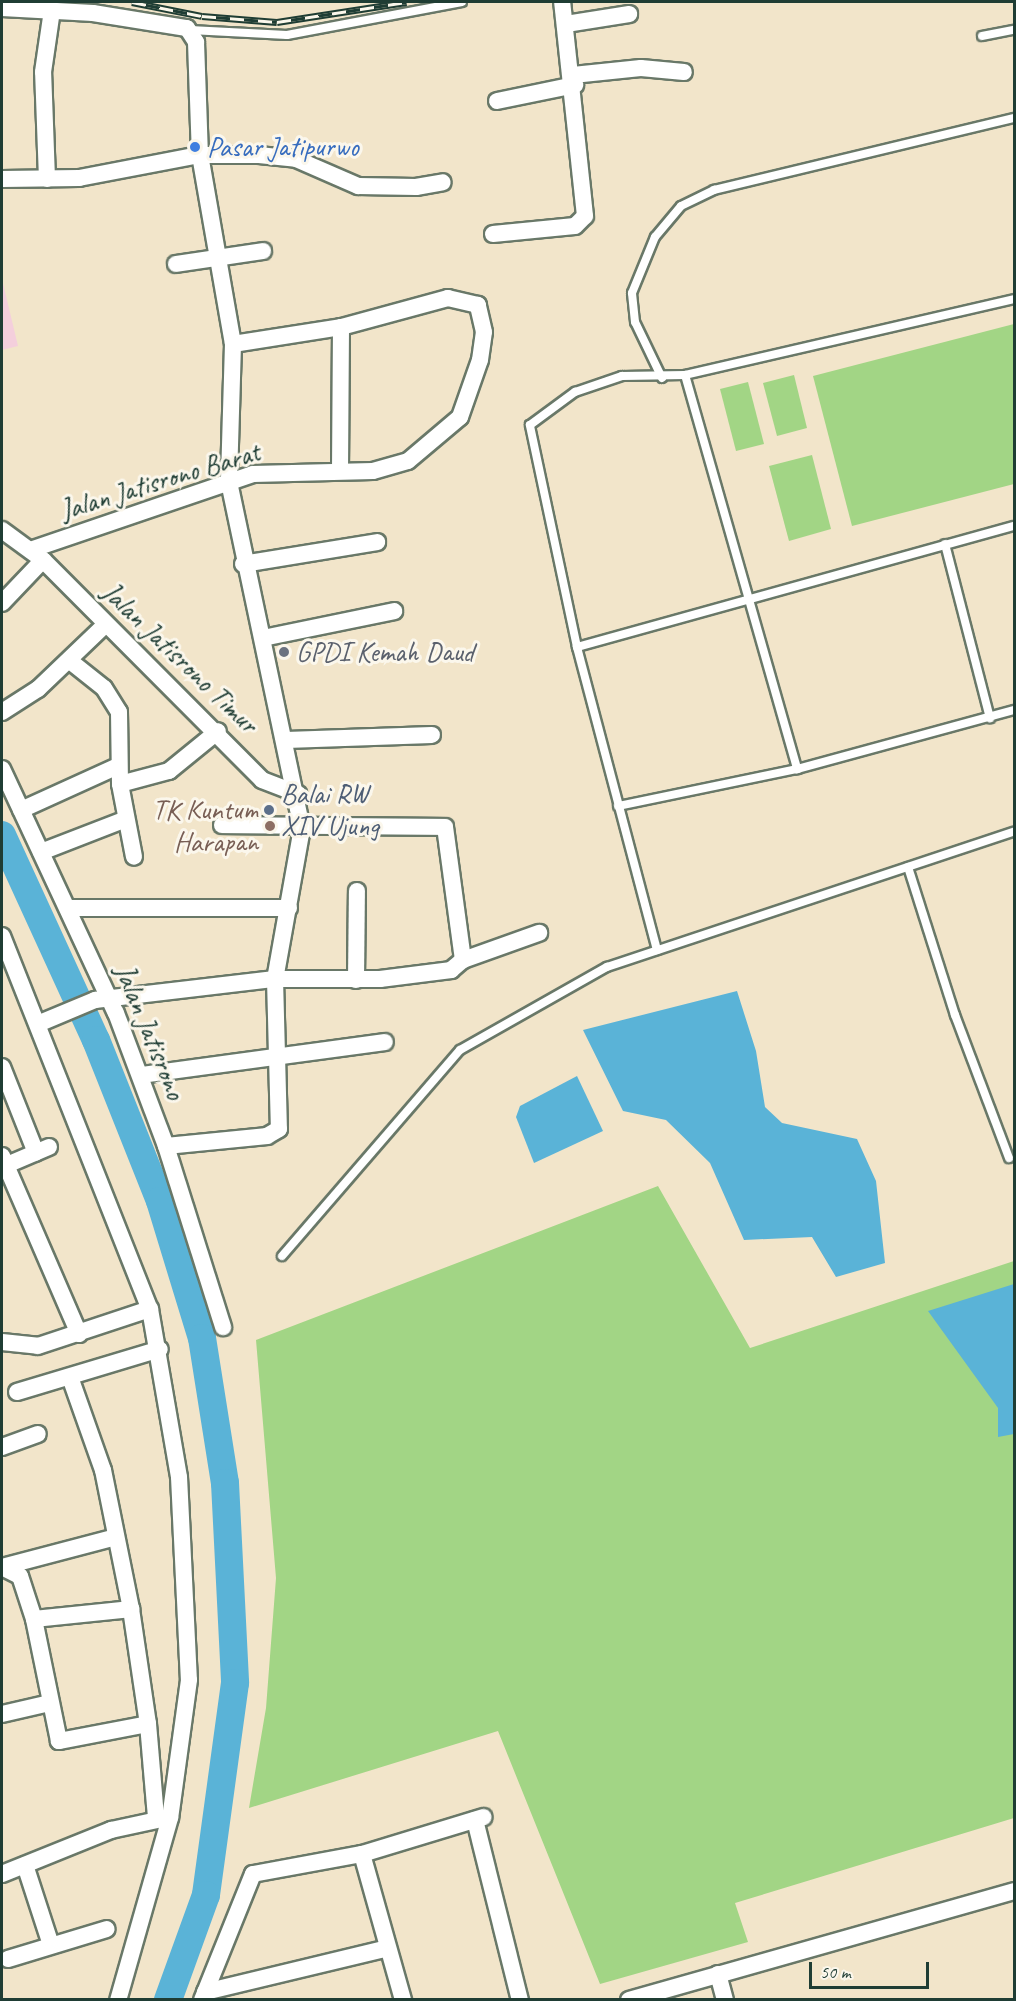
<!DOCTYPE html>
<style>
body{margin:0}
#map{position:relative;width:1016px;height:2001px;overflow:hidden;background:#f2e5ca;font-family:Caveat,sans-serif}
div>[style]{position:absolute}
.built>*{inset:0;background:#f4cfdc}
.green>*{inset:0;background:#a2d585}
.water>*{inset:0;background:#5ab3d7}
.river>*{height:28px;margin:-14px;padding:0 14px;transform-origin:14px;border-radius:14px;background:#5ab3d7}
.roads{filter:drop-shadow(2px 0 #697868) drop-shadow(-2px 0 #697868) drop-shadow(0 2px #697868) drop-shadow(0 -2px #697868)}
.lane>*{height:8px;margin:-4px;padding:0 4px;transform-origin:4px;border-radius:4px;background:#fff}
.street>*{height:16px;margin:-8px;padding:0 8px;transform-origin:8px;border-radius:8px;background:#fff}
.rail>*{height:7px;margin-top:-3.5px;transform-origin:0;background:repeating-linear-gradient(90deg,#fbf7ec 0 14px,#1f3d34 0 28px);box-sizing:border-box;border-block:2px solid #1f3d34}
.dots>*{width:16px;height:16px;translate:-50% -50%;box-sizing:border-box;border:3px solid #fbf7ec;border-radius:50%}
span{translate:-50% -50%;white-space:nowrap;text-align:center;line-height:1.15;-webkit-text-stroke:6px #fbf7ec;paint-order:stroke}
.shop-label{font-size:28px;color:#366cbe}
.left{translate:0 -50%;text-align:left}
.street-label{font-size:28px;color:#1f3d34}
.worship-label{font-size:28px;color:#5b616d}
.service-label{font-size:28px;color:#4e5e75}
.education-label{font-size:28px;color:#785e54}
.right{translate:-100% -50%;text-align:right}
.frame{position:absolute;inset:0;border:3px solid #1f3d34;pointer-events:none}
.scale{position:absolute;left:809px;top:1962px;width:120px;height:27px;box-sizing:border-box;border:3px solid #1f3d34;border-top:0;padding-left:8px;font-size:18px;line-height:21px;white-space:nowrap;color:#1f3d34;-webkit-text-stroke:4px #fbf7ec;paint-order:stroke}
</style>
<div id="map">
<div class="built">
<i style="clip-path:polygon(2px 279px,18px 346px,2px 350px)"></i>
</div>
<div class="green">
<i style="clip-path:polygon(1014px 324px,1014px 484px,852px 526px,813px 376px)"></i>
<i style="clip-path:polygon(794px 375px,807px 428px,777px 436px,763px 383px)"></i>
<i style="clip-path:polygon(748px 382px,764px 444px,736px 451px,720px 389px)"></i>
<i style="clip-path:polygon(812px 455px,831px 529px,789px 541px,769px 466px)"></i>
<i style="clip-path:polygon(658px 1186px,750px 1348px,1014px 1261px,1014px 1818px,735px 1903px,748px 1942px,600px 1984px,498px 1731px,249px 1808px,266px 1708px,276px 1578px,256px 1340px)"></i>
</div>
<div class="water">
<i style="clip-path:polygon(737px 991px,756px 1051px,765px 1107px,782px 1123px,857px 1139px,876px 1181px,885px 1263px,836px 1277px,812px 1237px,744px 1240px,710px 1163px,666px 1120px,623px 1111px,583px 1030px)"></i>
<i style="clip-path:polygon(577px 1076px,603px 1131px,534px 1163px,516px 1117px,520px 1106px)"></i>
<i style="clip-path:polygon(1014px 1284px,1014px 1434px,998px 1437px,998px 1408px,928px 1311px)"></i>
</div>
<div class="river">
<i style="left:2px;top:835px;width:226px;rotate:65.4deg"></i>
<i style="left:96px;top:1040px;width:173px;rotate:68.3deg"></i>
<i style="left:160px;top:1201px;width:143px;rotate:73deg"></i>
<i style="left:202px;top:1338px;width:147px;rotate:81deg"></i>
<i style="left:225px;top:1483px;width:200px;rotate:87.1deg"></i>
<i style="left:235px;top:1683px;width:214px;rotate:97.8deg"></i>
<i style="left:206px;top:1895px;width:112px;rotate:109.9deg"></i>
</div>
<div class="roads">
<div class="lane">
<i style="left:190px;top:30px;width:97px;rotate:3deg"></i>
<i style="left:287px;top:35px;width:178px;rotate:-10.7deg"></i>
<i style="left:982px;top:36px;width:33px;rotate:-11deg"></i>
<i style="left:685px;top:375px;width:410px;rotate:74.1deg"></i>
<i style="left:662px;top:378px;width:62px;rotate:-115.7deg"></i>
<i style="left:635px;top:322px;width:29px;rotate:-96deg"></i>
<i style="left:632px;top:293px;width:61px;rotate:-67.7deg"></i>
<i style="left:655px;top:237px;width:40px;rotate:-50deg"></i>
<i style="left:681px;top:206px;width:37px;rotate:-26deg"></i>
<i style="left:714px;top:190px;width:309px;rotate:-13.5deg"></i>
<i style="left:945px;top:544px;width:180px;rotate:75.5deg"></i>
<i style="left:577px;top:647px;width:453px;rotate:-15.5deg"></i>
<i style="left:618px;top:806px;width:183px;rotate:-11.7deg"></i>
<i style="left:797px;top:769px;width:225px;rotate:-15.2deg"></i>
<i style="left:908px;top:867px;width:155px;rotate:72.4deg"></i>
<i style="left:955px;top:1015px;width:153px;rotate:69.3deg"></i>
<i style="left:657px;top:950px;width:313px;rotate:-104.8deg"></i>
<i style="left:577px;top:647px;width:227px;rotate:-102deg"></i>
<i style="left:530px;top:425px;width:56px;rotate:-36.3deg"></i>
<i style="left:575px;top:392px;width:50px;rotate:-18.8deg"></i>
<i style="left:622px;top:376px;width:63px;rotate:-0.9deg"></i>
<i style="left:685px;top:375px;width:338px;rotate:-13deg"></i>
<i style="left:282px;top:1256px;width:272px;rotate:-49.2deg"></i>
<i style="left:460px;top:1050px;width:169px;rotate:-29.5deg"></i>
<i style="left:607px;top:967px;width:429px;rotate:-18.4deg"></i>
</div>
<div class="street">
<i style="left:2px;top:8px;width:91px;rotate:3.1deg"></i>
<i style="left:93px;top:13px;width:95px;rotate:9.1deg"></i>
<i style="left:187px;top:28px;width:17px;rotate:57deg"></i>
<i style="left:196px;top:42px;width:113px;rotate:88deg"></i>
<i style="left:200px;top:155px;width:192px;rotate:80.1deg"></i>
<i style="left:233px;top:344px;width:138px;rotate:91.7deg"></i>
<i style="left:229px;top:482px;width:354px;rotate:78.1deg"></i>
<i style="left:302px;top:828px;width:153px;rotate:100.1deg"></i>
<i style="left:275px;top:979px;width:150px;rotate:88.5deg"></i>
<i style="left:279px;top:1129px;width:14px;rotate:150deg"></i>
<i style="left:267px;top:1136px;width:101px;rotate:174.3deg"></i>
<i style="left:566px;top:24px;width:64px;rotate:-9deg"></i>
<i style="left:573px;top:75px;width:68px;rotate:-5.9deg"></i>
<i style="left:641px;top:68px;width:43px;rotate:5.3deg"></i>
<i style="left:497px;top:101px;width:80px;rotate:-11.6deg"></i>
<i style="left:2px;top:179px;width:77px;rotate:-0.7deg"></i>
<i style="left:79px;top:178px;width:123px;rotate:-10.8deg"></i>
<i style="left:200px;top:155px;width:59px"></i>
<i style="left:259px;top:155px;width:37px;rotate:6deg"></i>
<i style="left:296px;top:159px;width:68px;rotate:23.5deg"></i>
<i style="left:358px;top:186px;width:58px;rotate:1deg"></i>
<i style="left:416px;top:187px;width:27px;rotate:-10deg"></i>
<i style="left:47px;top:179px;width:107px;rotate:-92.1deg"></i>
<i style="left:43px;top:72px;width:63px;rotate:-81.7deg"></i>
<i style="left:493px;top:234px;width:82px;rotate:-5.6deg"></i>
<i style="left:575px;top:226px;width:14px;rotate:-45deg"></i>
<i style="left:585px;top:216px;width:215px;rotate:-96.1deg"></i>
<i style="left:176px;top:264px;width:88px;rotate:-8.5deg"></i>
<i style="left:233px;top:344px;width:109px;rotate:-8.9deg"></i>
<i style="left:2px;top:530px;width:51px;rotate:36.2deg"></i>
<i style="left:43px;top:560px;width:310px;rotate:45.1deg"></i>
<i style="left:262px;top:780px;width:39px;rotate:21deg"></i>
<i style="left:30px;top:550px;width:236px;rotate:-18.8deg"></i>
<i style="left:253px;top:474px;width:120px;rotate:-1.4deg"></i>
<i style="left:373px;top:471px;width:36px;rotate:-16deg"></i>
<i style="left:408px;top:461px;width:68px;rotate:-40.2deg"></i>
<i style="left:460px;top:417px;width:60px;rotate:-70.7deg"></i>
<i style="left:480px;top:360px;width:28px;rotate:-82deg"></i>
<i style="left:484px;top:332px;width:28px;rotate:-103deg"></i>
<i style="left:478px;top:305px;width:31px;rotate:-167deg"></i>
<i style="left:448px;top:298px;width:111px;rotate:164.8deg"></i>
<i style="left:341px;top:327px;width:143px;rotate:90.4deg"></i>
<i style="left:243px;top:564px;width:136px;rotate:-9.3deg"></i>
<i style="left:2px;top:603px;width:59px;rotate:-46.4deg"></i>
<i style="left:263px;top:638px;width:134px;rotate:-11.6deg"></i>
<i style="left:70px;top:661px;width:43px;rotate:38.5deg"></i>
<i style="left:104px;top:688px;width:28px;rotate:58deg"></i>
<i style="left:119px;top:712px;width:72px;rotate:89.2deg"></i>
<i style="left:120px;top:784px;width:51px;rotate:-14.9deg"></i>
<i style="left:169px;top:771px;width:63px;rotate:-39.2deg"></i>
<i style="left:2px;top:712px;width:43px;rotate:-32.6deg"></i>
<i style="left:38px;top:689px;width:94px;rotate:-43.7deg"></i>
<i style="left:286px;top:740px;width:146px;rotate:-2deg"></i>
<i style="left:2px;top:769px;width:269px;rotate:65deg"></i>
<i style="left:116px;top:1013px;width:142px;rotate:69.4deg"></i>
<i style="left:166px;top:1146px;width:190px;rotate:72.5deg"></i>
<i style="left:120px;top:784px;width:74px;rotate:79.1deg"></i>
<i style="left:21px;top:810px;width:104px;rotate:-24.4deg"></i>
<i style="left:41px;top:852px;width:91px;rotate:-21.2deg"></i>
<i style="left:68px;top:908px;width:221px"></i>
<i style="left:2px;top:936px;width:401px;rotate:68.4deg"></i>
<i style="left:150px;top:1309px;width:170px;rotate:80.2deg"></i>
<i style="left:179px;top:1477px;width:203px;rotate:87.2deg"></i>
<i style="left:189px;top:1680px;width:139px;rotate:97.8deg"></i>
<i style="left:170px;top:1818px;width:189px;rotate:105.9deg"></i>
<i style="left:463px;top:960px;width:81px;rotate:-19.6deg"></i>
<i style="left:356px;top:980px;width:89px;rotate:-89.4deg"></i>
<i style="left:40px;top:1023px;width:60px;rotate:-22.7deg"></i>
<i style="left:95px;top:1000px;width:181px;rotate:-6.7deg"></i>
<i style="left:275px;top:979px;width:105px"></i>
<i style="left:380px;top:979px;width:72px;rotate:-7.2deg"></i>
<i style="left:451px;top:970px;width:16px;rotate:-40deg"></i>
<i style="left:463px;top:960px;width:134px;rotate:-97.7deg"></i>
<i style="left:445px;top:827px;width:223px;rotate:-179.5deg"></i>
<i style="left:2px;top:1067px;width:92px;rotate:68.4deg"></i>
<i style="left:141px;top:1075px;width:246px;rotate:-7.7deg"></i>
<i style="left:2px;top:1156px;width:194px;rotate:66.6deg"></i>
<i style="left:2px;top:1167px;width:51px;rotate:-23.1deg"></i>
<i style="left:2px;top:1342px;width:36px;rotate:6deg"></i>
<i style="left:38px;top:1346px;width:118px;rotate:-18.3deg"></i>
<i style="left:70px;top:1377px;width:99px;rotate:70.5deg"></i>
<i style="left:103px;top:1470px;width:142px;rotate:78.6deg"></i>
<i style="left:17px;top:1392px;width:149px;rotate:-16.7deg"></i>
<i style="left:2px;top:1447px;width:38px;rotate:-20deg"></i>
<i style="left:2px;top:1567px;width:118px;rotate:-14.7deg"></i>
<i style="left:2px;top:1567px;width:20px;rotate:27deg"></i>
<i style="left:20px;top:1576px;width:45px;rotate:72deg"></i>
<i style="left:2px;top:1714px;width:49px;rotate:-12.9deg"></i>
<i style="left:148px;top:1724px;width:91px;rotate:169.2deg"></i>
<i style="left:59px;top:1741px;width:125px;rotate:-101.6deg"></i>
<i style="left:34px;top:1619px;width:98px;rotate:-5.9deg"></i>
<i style="left:131px;top:1609px;width:116px;rotate:81.6deg"></i>
<i style="left:148px;top:1724px;width:93px;rotate:85.1deg"></i>
<i style="left:475px;top:1820px;width:186px;rotate:76deg"></i>
<i style="left:362px;top:1854px;width:152px;rotate:74.3deg"></i>
<i style="left:25px;top:1865px;width:84px;rotate:72deg"></i>
<i style="left:2px;top:1874px;width:118px;rotate:-22deg"></i>
<i style="left:111px;top:1830px;width:57px;rotate:-12.1deg"></i>
<i style="left:8px;top:1959px;width:103px;rotate:-16.9deg"></i>
<i style="left:718px;top:1974px;width:27px;rotate:75deg"></i>
<i style="left:205px;top:1992px;width:188px;rotate:-13.5deg"></i>
<i style="left:202px;top:2000px;width:136px;rotate:-68deg"></i>
<i style="left:253px;top:1874px;width:111px;rotate:-10.4deg"></i>
<i style="left:362px;top:1854px;width:127px;rotate:-16.9deg"></i>
<i style="left:629px;top:2000px;width:400px;rotate:-15.8deg"></i>
</div>
</div>
<div class="rail">
<i style="left:132px;top:2px;width:71px;rotate:11.3deg"></i>
<i style="left:202px;top:16px;width:75px;rotate:4.6deg"></i>
<i style="left:277px;top:22px;width:131px;rotate:-8.8deg"></i>
</div>
<div class="dots">
<i style="left:195px;top:147px;background:#3f7fe0"></i>
<i style="left:284px;top:652px;background:#6b7280"></i>
<i style="left:269px;top:810px;background:#5c6f8a"></i>
<i style="left:270px;top:826px;background:#8d6e63"></i>
</div>
<div class="shop-label">
<span class="left" style="left:207px;top:147px">Pasar Jatipurwo</span>
</div>
<div class="street-label">
<span style="left:160px;top:481px;rotate:-17deg">Jalan Jatisrono Barat</span>
<span style="left:180px;top:658px;rotate:44deg">Jalan Jatisrono Timur</span>
<span style="left:150px;top:1032px;rotate:68deg">Jalan Jatisrono</span>
</div>
<div class="worship-label">
<span class="left" style="left:296px;top:652px">GPDI Kemah Daud</span>
</div>
<div class="service-label">
<span class="left" style="left:281px;top:810px">Balai RW<br>XIV Ujung</span>
</div>
<div class="education-label">
<span class="right" style="left:258px;top:826px">TK Kuntum<br>Harapan</span>
</div>
<div class="frame"></div>
<div class="scale">50 m</div>
</div>
